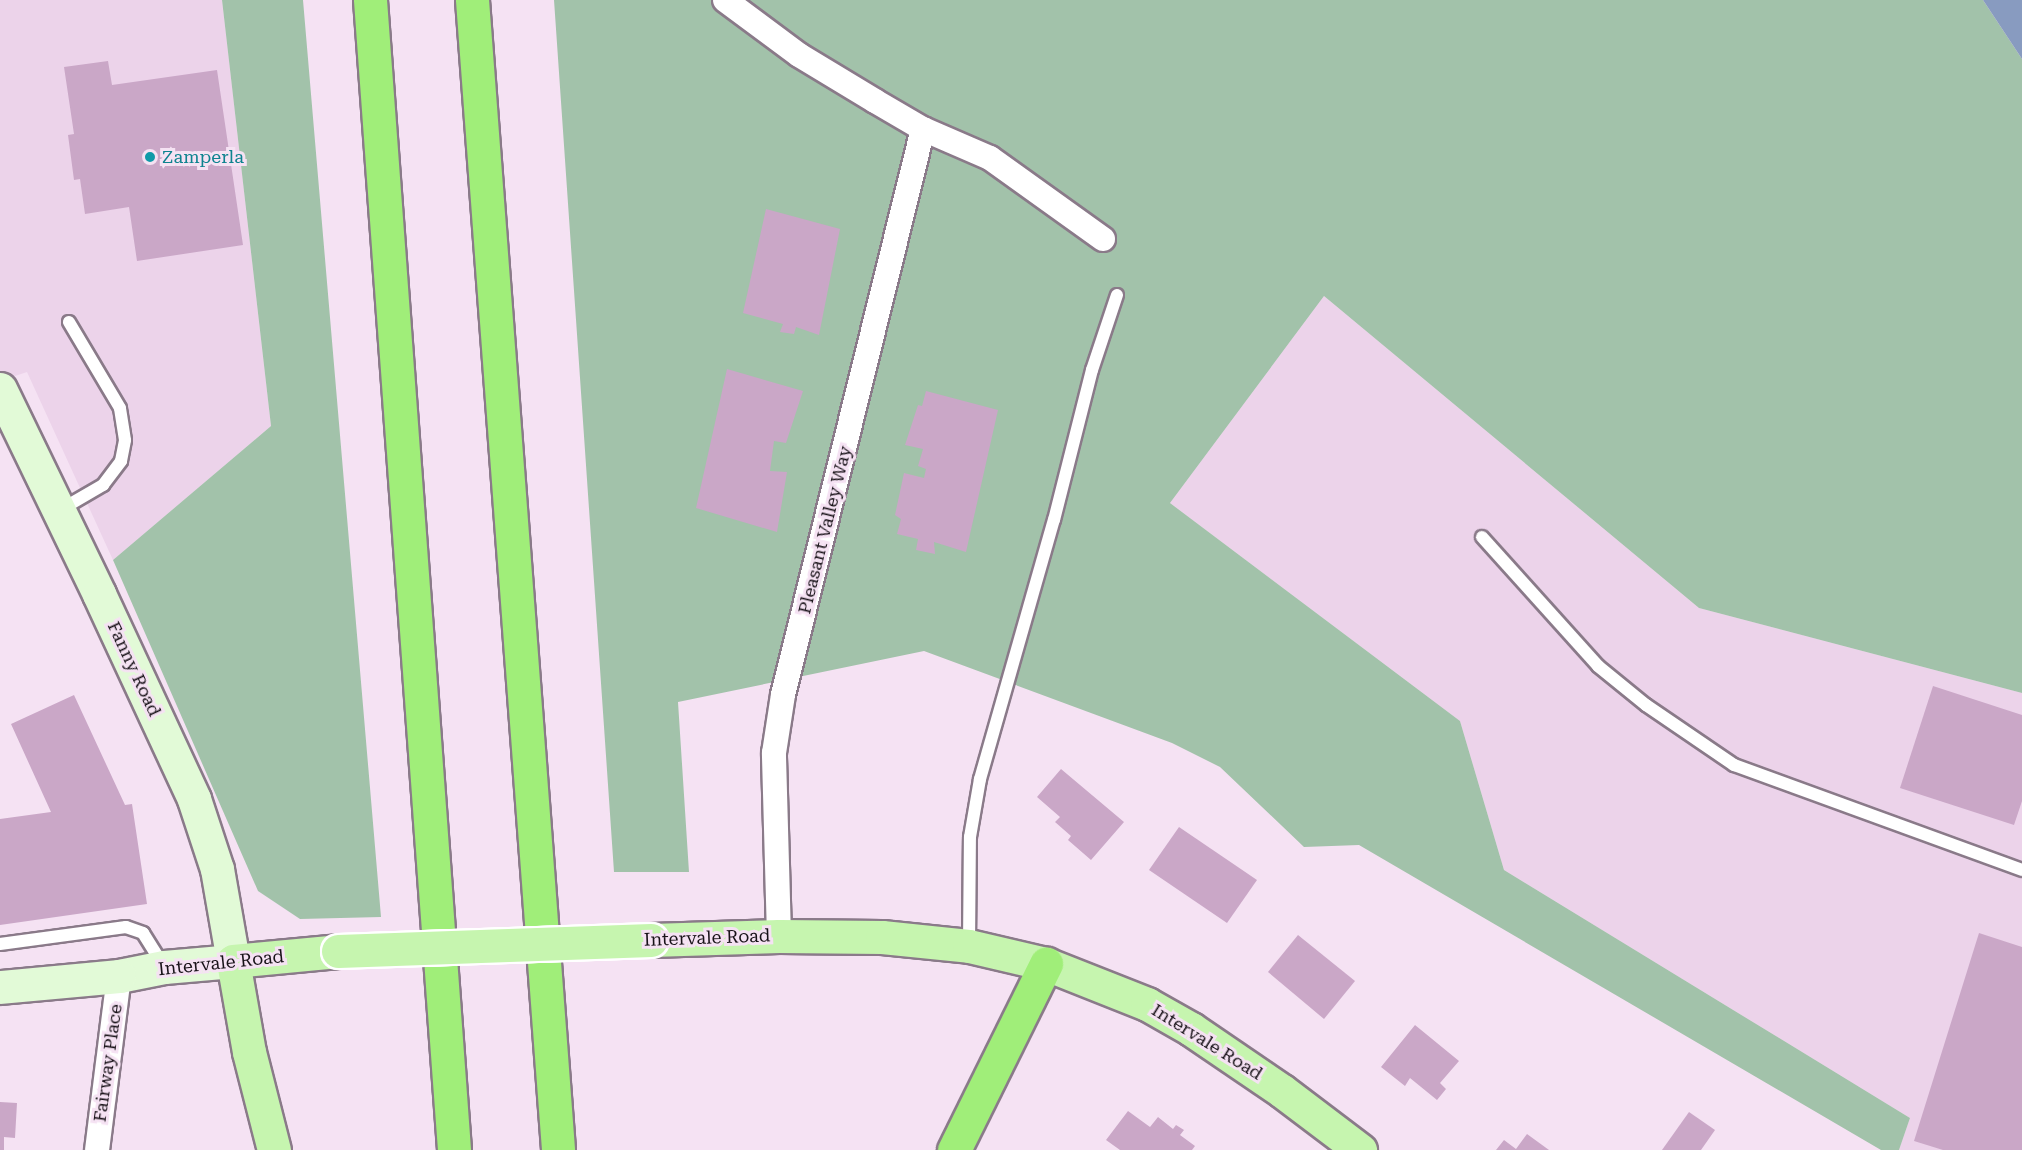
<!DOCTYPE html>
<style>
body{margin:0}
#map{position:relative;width:2022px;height:1150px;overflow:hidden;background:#f5e2f3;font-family:"Roboto Serif",serif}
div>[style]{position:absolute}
.built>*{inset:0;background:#ecd3ea}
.green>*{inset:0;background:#a2c2aa}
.water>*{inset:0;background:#889bc0}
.building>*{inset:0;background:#caa7c7}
.roads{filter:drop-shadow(2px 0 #8a7a89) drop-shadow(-2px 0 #8a7a89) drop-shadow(0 2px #8a7a89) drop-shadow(0 -2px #8a7a89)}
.lane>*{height:12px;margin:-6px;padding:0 6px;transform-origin:6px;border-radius:6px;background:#fff}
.street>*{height:24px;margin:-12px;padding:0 12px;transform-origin:12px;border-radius:12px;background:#fff}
.secondary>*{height:33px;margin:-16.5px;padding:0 16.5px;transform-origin:16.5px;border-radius:16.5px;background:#e2fad7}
.primary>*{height:33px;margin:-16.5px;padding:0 16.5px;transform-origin:16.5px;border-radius:16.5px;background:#c6f5af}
.highway>*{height:33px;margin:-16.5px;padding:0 16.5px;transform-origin:16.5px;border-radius:16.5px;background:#a0ee79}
.bridges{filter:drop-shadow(2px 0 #fff) drop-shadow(-2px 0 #fff) drop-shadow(0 2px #fff) drop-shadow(0 -2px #fff)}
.primary-bridge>*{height:33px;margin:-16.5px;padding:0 16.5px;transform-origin:16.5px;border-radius:16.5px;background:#c6f5af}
.dots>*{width:16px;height:16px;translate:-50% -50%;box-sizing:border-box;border:3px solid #f5e2f3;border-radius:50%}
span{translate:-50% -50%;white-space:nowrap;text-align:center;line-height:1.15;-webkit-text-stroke:6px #f5e2f3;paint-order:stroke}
.culture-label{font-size:18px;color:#0d838f}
.left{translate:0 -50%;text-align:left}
.street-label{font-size:18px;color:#181218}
</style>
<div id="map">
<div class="built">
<i style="clip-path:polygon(0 0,222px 0,271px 426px,113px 560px,27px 372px,0 381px)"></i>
<i style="clip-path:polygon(1324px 296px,1699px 608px,2022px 693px,2022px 1150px,1899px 1150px,1910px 1118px,1504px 870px,1460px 721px,1170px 503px)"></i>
</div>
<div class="green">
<i style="clip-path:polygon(222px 0,303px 0,381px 917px,300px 919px,258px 891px,113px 560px,271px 426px)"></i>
<i style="clip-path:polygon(554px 0,1983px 0,2022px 59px,2022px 693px,1699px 608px,1324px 296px,1170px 503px,1460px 721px,1504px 870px,1910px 1118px,1899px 1150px,1881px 1150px,1359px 845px,1304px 847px,1220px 767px,1172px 743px,924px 651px,678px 702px,689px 872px,614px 872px)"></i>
</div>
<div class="water">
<i style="clip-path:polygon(1983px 0,2022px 0,2022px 59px)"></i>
</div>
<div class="building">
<i style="clip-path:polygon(108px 61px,112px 85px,217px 70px,243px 245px,137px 261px,129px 207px,85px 214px,80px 179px,74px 180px,68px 135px,74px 134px,64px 67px)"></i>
<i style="clip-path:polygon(766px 209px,840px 229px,819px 335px,796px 327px,794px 334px,780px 332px,783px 324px,743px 313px)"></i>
<i style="clip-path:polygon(727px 369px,803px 391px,786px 443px,774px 441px,770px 471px,787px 472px,777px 532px,696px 508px)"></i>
<i style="clip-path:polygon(926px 391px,998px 410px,966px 552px,934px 542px,935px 554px,916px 550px,918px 539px,897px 534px,901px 519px,895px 515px,904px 473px,924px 478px,926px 469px,918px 466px,923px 449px,905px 445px,918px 405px,922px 406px)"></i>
<i style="clip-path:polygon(1933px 686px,2022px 715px,2022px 801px,2014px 825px,1900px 788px)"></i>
<i style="clip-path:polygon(74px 695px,125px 805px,132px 804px,147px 904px,0 925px,0 819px,51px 812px,11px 724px)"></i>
<i style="clip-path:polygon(1061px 769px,1124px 822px,1091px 860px,1068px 840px,1071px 836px,1055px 822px,1060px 817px,1037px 797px)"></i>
<i style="clip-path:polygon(1179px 827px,1257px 880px,1227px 923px,1149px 870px)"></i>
<i style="clip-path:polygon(1979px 933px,2022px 947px,2022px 1150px,1943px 1150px,1914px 1141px)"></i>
<i style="clip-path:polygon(1298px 935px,1355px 981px,1324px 1019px,1268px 972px)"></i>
<i style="clip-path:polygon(1415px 1025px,1459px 1061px,1440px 1083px,1446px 1089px,1437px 1100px,1410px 1078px,1405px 1086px,1381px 1067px)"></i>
<i style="clip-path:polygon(0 1102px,17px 1103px,15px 1138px,4px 1137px,4px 1150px,0 1150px)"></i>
<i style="clip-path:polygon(1128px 1111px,1150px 1127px,1158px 1117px,1173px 1129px,1176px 1125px,1184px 1130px,1180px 1135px,1195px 1146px,1192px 1150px,1120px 1150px,1106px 1140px)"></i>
<i style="clip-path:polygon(1689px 1112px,1715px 1130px,1701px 1150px,1662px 1150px)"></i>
<i style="clip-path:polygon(1527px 1134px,1549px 1150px,1496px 1150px,1504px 1140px,1516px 1149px)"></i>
</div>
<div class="roads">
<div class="lane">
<i style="left:60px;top:510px;width:50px;rotate:-30.2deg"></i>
<i style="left:103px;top:485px;width:30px;rotate:-53deg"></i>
<i style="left:121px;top:461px;width:21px;rotate:-79deg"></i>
<i style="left:125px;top:440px;width:32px;rotate:-99deg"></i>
<i style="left:120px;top:408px;width:100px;rotate:-120.7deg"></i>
<i style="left:1482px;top:537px;width:173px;rotate:48deg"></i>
<i style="left:1598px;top:666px;width:62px;rotate:39.1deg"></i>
<i style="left:1646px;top:705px;width:107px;rotate:34.3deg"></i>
<i style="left:1734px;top:765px;width:307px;rotate:20deg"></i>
<i style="left:0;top:944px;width:127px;rotate:-7.7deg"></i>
<i style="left:126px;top:927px;width:18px;rotate:19deg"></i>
<i style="left:143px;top:933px;width:36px;rotate:58deg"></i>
<i style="left:969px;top:945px;width:108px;rotate:-89.5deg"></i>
<i style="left:970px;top:837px;width:59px;rotate:-80.2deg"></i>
<i style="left:980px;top:779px;width:269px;rotate:-74.1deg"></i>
<i style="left:1054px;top:520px;width:155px;rotate:-75.8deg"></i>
<i style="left:1092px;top:370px;width:79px;rotate:-71.6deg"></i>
</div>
<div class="street">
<i style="left:725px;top:0;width:92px;rotate:36.6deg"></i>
<i style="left:799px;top:55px;width:89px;rotate:31.2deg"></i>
<i style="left:875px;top:101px;width:56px;rotate:30.3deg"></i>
<i style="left:923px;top:129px;width:73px;rotate:23.4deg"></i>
<i style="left:990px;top:158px;width:139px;rotate:35.6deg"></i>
<i style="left:779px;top:936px;width:183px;rotate:-91.6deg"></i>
<i style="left:774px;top:753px;width:59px;rotate:-81.2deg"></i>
<i style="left:783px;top:695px;width:583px;rotate:-76.11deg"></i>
<i style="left:97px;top:1150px;width:175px;rotate:-82.8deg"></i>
</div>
<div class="secondary">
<i style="left:0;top:389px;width:228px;rotate:64.2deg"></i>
<i style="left:99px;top:594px;width:226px;rotate:65.1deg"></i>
<i style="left:194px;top:799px;width:74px;rotate:71.8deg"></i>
<i style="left:217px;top:869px;width:93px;rotate:80.1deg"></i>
<i style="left:233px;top:961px;width:69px;rotate:175deg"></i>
<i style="left:164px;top:967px;width:46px;rotate:168.7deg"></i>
<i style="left:119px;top:976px;width:120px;rotate:174.7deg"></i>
</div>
<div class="primary">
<i style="left:651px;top:940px;width:128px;rotate:-1.8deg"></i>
<i style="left:779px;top:936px;width:103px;rotate:0.6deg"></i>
<i style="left:882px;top:937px;width:87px;rotate:5.9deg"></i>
<i style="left:969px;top:946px;width:79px;rotate:13.2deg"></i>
<i style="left:1046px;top:964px;width:109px;rotate:21.6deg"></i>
<i style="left:1147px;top:1004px;width:51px;rotate:29.6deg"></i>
<i style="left:1191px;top:1029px;width:110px;rotate:34.3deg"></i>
<i style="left:1282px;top:1091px;width:98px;rotate:37.1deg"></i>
<i style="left:274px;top:1150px;width:101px;rotate:-104.3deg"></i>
<i style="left:249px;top:1052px;width:92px;rotate:-100deg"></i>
<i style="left:233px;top:961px;width:105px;rotate:-5.4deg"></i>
</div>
<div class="highway">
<i style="left:370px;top:0;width:1153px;rotate:85.82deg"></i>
<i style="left:472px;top:0;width:1153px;rotate:85.72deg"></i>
<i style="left:954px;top:1150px;width:208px;rotate:-63.7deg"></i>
</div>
</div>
<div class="bridges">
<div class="primary-bridge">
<i style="left:338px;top:951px;width:313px;rotate:-2deg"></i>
</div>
</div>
<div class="dots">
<i style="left:150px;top:157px;background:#0f9aa8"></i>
</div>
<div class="culture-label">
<span class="left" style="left:162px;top:157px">Zamperla</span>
</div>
<div class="street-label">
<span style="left:825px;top:530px;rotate:-76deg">Pleasant Valley Way</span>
<span style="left:134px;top:669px;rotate:65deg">Fanny Road</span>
<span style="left:707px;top:938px;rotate:-2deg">Intervale Road</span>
<span style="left:221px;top:963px;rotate:-6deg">Intervale Road</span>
<span style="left:1207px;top:1042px;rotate:32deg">Intervale Road</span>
<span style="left:108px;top:1063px;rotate:-82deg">Fairway Place</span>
</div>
</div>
